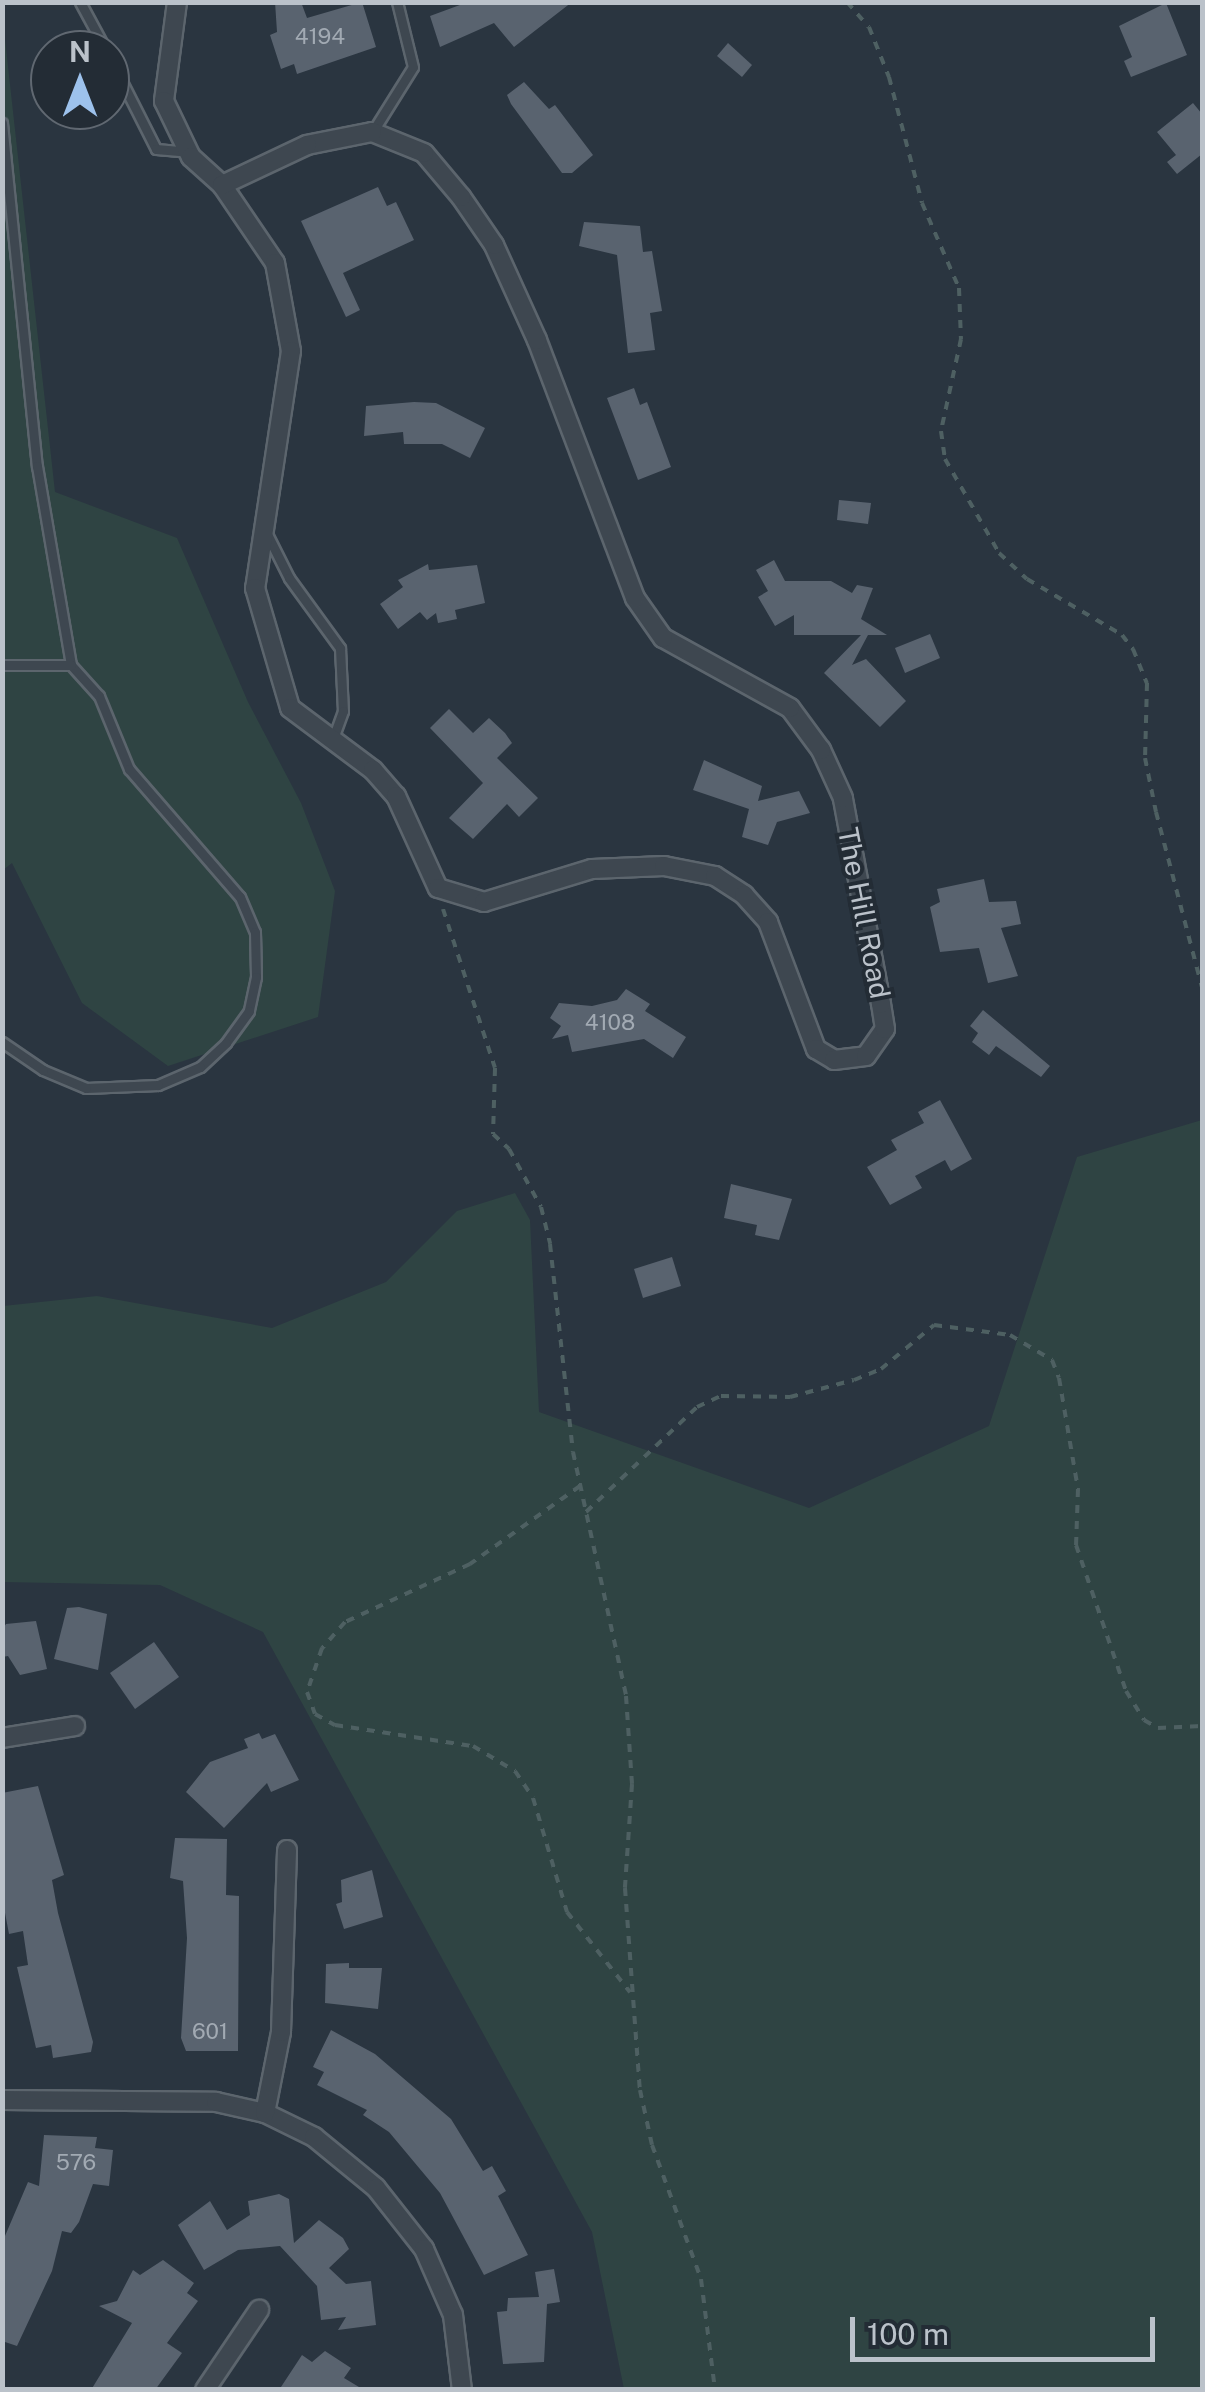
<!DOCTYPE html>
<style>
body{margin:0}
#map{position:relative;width:1205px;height:2392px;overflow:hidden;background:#2a3540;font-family:"Public Sans",sans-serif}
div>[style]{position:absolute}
.green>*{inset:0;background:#2f4443}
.building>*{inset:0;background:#59636f}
.path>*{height:4px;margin-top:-2px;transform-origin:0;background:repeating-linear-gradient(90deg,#4e6062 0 8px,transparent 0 16px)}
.roads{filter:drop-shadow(2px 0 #5c656d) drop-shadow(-2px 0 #5c656d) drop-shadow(0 2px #5c656d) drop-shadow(0 -2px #5c656d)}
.service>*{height:9px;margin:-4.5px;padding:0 4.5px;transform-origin:4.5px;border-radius:4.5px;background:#3e4750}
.minor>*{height:18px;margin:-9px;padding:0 9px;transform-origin:9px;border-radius:9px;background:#3e4750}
span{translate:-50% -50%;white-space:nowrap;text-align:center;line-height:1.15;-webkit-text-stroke:8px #232c35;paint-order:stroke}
.number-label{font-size:22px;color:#a2aab3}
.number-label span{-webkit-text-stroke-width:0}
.street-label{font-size:28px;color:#bbc2ca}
.frame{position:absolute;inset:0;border:5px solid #bbc2ca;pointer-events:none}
.north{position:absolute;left:30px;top:30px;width:100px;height:100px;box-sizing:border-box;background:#232c35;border:2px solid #606871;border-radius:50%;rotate:0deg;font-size:28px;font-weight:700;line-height:40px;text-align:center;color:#bbc2ca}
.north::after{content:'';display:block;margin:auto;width:35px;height:45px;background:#9dc2ec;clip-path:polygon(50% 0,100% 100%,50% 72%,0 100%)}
.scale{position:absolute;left:850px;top:2317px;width:305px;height:45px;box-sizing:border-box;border:5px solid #bbc2ca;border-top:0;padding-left:12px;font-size:30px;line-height:35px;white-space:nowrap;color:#bbc2ca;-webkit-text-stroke:8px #232c35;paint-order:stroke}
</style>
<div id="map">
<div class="green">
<i style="clip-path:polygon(2px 12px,55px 492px,177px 538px,248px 702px,301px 803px,335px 891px,318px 1017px,168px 1066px,82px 1003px,12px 863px,3px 870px)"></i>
<i style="clip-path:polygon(1202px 1120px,1202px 2389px,624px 2389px,592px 2232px,263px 1632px,160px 1585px,3px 1582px,3px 1306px,97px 1296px,272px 1328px,386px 1282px,457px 1211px,515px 1193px,530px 1220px,539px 1412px,809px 1508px,989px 1426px,1077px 1157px)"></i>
</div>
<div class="building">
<i style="clip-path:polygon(275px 2px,301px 2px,307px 18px,362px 2px,376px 47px,297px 74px,294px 64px,281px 69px,270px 35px,277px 32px)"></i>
<i style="clip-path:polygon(468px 2px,572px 2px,514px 47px,494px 23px,440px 47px,430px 16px)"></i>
<i style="clip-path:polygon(1166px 3px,1187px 55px,1131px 77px,1124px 61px,1132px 57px,1119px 26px)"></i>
<i style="clip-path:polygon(728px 43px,752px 65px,742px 77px,717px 56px)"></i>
<i style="clip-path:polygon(524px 82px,549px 109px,555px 105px,593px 155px,572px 173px,562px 173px,511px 104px,507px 95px)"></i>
<i style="clip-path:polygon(1193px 103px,1202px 114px,1202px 154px,1177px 174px,1167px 162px,1176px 155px,1157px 132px)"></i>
<i style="clip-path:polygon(378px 187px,387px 206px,396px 202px,414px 240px,343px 273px,360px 310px,346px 317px,301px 221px)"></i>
<i style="clip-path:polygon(584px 222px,640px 226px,643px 252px,652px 251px,662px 311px,650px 313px,655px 350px,628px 353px,617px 255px,579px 246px)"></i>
<i style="clip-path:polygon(634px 388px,640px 405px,647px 402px,671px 467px,638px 480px,607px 398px)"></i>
<i style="clip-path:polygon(414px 402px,436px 403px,485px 428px,470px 458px,442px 444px,404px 444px,403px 432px,364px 436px,366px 406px)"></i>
<i style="clip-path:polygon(839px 500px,871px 503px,868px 524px,837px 520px)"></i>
<i style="clip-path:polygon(774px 560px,785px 581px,831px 581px,852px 593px,857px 585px,873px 588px,861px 619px,887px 635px,868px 635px,852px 665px,866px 659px,906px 701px,880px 727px,824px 673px,861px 635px,794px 635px,794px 615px,775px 626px,758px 597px,768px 591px,756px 570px)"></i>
<i style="clip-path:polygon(428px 564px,429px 570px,477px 565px,485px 603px,455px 610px,457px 619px,438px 623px,436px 613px,427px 620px,420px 612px,398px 629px,380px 604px,403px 587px,398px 580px)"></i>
<i style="clip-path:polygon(930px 634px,940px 658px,905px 673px,895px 648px)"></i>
<i style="clip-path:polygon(449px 709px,473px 733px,489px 718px,505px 733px,512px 743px,497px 758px,538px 798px,519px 817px,507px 804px,473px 839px,449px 818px,483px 783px,430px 728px)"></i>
<i style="clip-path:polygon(704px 760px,762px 786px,758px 801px,799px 791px,810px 813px,777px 822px,768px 845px,742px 837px,749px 809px,693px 790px)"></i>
<i style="clip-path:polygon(984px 879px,989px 902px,1016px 901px,1021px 924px,1001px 928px,1018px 976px,988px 983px,979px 948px,940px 952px,930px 907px,940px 902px,937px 889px)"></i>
<i style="clip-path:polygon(626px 989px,650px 1004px,645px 1011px,686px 1037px,673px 1058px,644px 1039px,572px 1052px,568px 1035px,552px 1039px,561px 1026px,550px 1018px,559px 1003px,592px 1006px,617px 1000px)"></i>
<i style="clip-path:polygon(983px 1010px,1050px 1066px,1041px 1077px,996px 1046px,989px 1055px,972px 1042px,978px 1033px,970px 1026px)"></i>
<i style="clip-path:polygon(940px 1100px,972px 1159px,951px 1171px,945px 1160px,915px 1176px,922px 1188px,890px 1205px,867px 1167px,897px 1150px,891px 1140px,924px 1123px,918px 1112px)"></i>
<i style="clip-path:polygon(731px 1184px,792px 1199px,779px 1240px,755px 1235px,757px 1225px,724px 1218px)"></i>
<i style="clip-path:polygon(672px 1257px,681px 1286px,643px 1298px,634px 1269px)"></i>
<i style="clip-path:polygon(79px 1607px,107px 1614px,98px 1670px,54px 1659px,67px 1608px)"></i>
<i style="clip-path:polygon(36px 1621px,47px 1669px,20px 1675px,8px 1656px,2px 1657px,2px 1630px,6px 1624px)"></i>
<i style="clip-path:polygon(154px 1642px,179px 1677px,135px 1709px,110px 1673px)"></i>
<i style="clip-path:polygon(259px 1733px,262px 1739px,275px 1734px,299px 1780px,271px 1792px,267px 1783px,224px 1828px,186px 1792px,210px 1762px,248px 1748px,244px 1739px)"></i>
<i style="clip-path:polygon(38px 1786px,64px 1875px,52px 1880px,58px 1913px,93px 2042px,91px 2052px,53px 2058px,51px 2045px,36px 2048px,17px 1967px,28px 1965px,23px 1931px,9px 1934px,2px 1897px,2px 1793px)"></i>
<i style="clip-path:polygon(175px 1838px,227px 1839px,226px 1895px,239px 1896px,238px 2051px,186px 2051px,181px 2038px,187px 1938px,183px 1881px,170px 1878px)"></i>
<i style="clip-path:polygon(372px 1870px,383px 1917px,344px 1929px,336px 1904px,342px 1902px,341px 1880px)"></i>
<i style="clip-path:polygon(349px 1963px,349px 1968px,382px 1968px,378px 2009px,325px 2003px,326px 1964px)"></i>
<i style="clip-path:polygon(331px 2030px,375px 2054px,451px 2119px,483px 2171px,492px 2166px,506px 2191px,498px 2196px,528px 2255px,484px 2275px,440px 2193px,389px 2132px,363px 2115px,367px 2110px,317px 2085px,324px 2072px,313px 2067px)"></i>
<i style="clip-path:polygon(44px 2135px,97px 2137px,95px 2148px,113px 2150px,109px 2186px,93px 2184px,79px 2222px,71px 2233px,62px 2231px,52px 2271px,17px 2346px,2px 2341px,2px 2243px,28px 2182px,39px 2186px)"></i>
<i style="clip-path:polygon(279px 2194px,289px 2199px,294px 2243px,319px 2220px,343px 2238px,349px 2249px,329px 2268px,346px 2284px,371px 2281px,376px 2325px,338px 2330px,346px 2317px,321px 2320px,317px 2286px,280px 2246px,238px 2250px,204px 2270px,178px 2225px,210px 2201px,227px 2230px,250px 2215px,248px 2201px)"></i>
<i style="clip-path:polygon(163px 2260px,194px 2283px,187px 2293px,198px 2301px,167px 2343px,182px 2353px,155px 2390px,91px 2390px,132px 2323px,99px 2306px,117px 2301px,133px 2270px,140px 2275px)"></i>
<i style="clip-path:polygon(554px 2269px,560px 2302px,547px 2304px,544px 2362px,503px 2364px,497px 2312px,507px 2311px,508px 2298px,539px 2297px,535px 2272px)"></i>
<i style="clip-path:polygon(325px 2351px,351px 2368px,344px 2378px,364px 2390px,279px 2390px,302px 2355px,312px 2362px)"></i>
</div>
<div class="path">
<i style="left:847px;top:2px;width:33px;rotate:49deg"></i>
<i style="left:869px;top:27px;width:54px;rotate:68.2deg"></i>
<i style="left:889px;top:77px;width:130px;rotate:75.3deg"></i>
<i style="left:922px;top:203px;width:93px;rotate:66.5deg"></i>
<i style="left:959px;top:288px;width:51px;rotate:87.8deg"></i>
<i style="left:961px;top:339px;width:94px;rotate:102.3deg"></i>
<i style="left:941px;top:431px;width:28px;rotate:82deg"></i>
<i style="left:945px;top:459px;width:108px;rotate:60.1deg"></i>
<i style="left:999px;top:553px;width:38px;rotate:43deg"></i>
<i style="left:1027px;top:579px;width:110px;rotate:30.5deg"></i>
<i style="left:1122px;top:635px;width:18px;rotate:52deg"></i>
<i style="left:1133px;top:649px;width:37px;rotate:68deg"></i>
<i style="left:1147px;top:683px;width:75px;rotate:91.5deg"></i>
<i style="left:1145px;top:758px;width:55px;rotate:78.5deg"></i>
<i style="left:1156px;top:812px;width:181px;rotate:75.3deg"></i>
<i style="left:443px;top:909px;width:167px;rotate:71.9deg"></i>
<i style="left:495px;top:1068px;width:66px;rotate:91.7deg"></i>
<i style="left:493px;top:1134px;width:22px;rotate:43deg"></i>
<i style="left:509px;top:1149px;width:66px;rotate:61.1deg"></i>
<i style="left:541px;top:1207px;width:38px;rotate:76deg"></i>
<i style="left:550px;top:1244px;width:209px;rotate:83.7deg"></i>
<i style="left:573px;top:1452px;width:250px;rotate:77.7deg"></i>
<i style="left:626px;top:1696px;width:88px;rotate:86.1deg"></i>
<i style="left:632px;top:1784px;width:104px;rotate:93.9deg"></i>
<i style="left:625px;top:1888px;width:203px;rotate:85.8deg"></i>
<i style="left:640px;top:2090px;width:56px;rotate:77.7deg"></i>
<i style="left:652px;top:2145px;width:143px;rotate:69.9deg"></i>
<i style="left:701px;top:2279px;width:112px;rotate:82.8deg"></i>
<i style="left:580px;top:1486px;width:135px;rotate:144.7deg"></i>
<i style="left:470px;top:1564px;width:138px;rotate:155.1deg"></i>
<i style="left:345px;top:1622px;width:35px;rotate:131deg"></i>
<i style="left:322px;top:1648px;width:46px;rotate:108.8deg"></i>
<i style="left:307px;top:1692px;width:23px;rotate:70deg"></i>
<i style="left:315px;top:1714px;width:23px;rotate:29deg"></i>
<i style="left:335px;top:1725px;width:140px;rotate:8.7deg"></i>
<i style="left:473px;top:1746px;width:49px;rotate:30.8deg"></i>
<i style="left:515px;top:1771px;width:32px;rotate:56deg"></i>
<i style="left:533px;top:1798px;width:119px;rotate:73.4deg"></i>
<i style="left:567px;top:1912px;width:102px;rotate:51.8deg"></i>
<i style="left:586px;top:1512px;width:153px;rotate:-43.4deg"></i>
<i style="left:697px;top:1407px;width:26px;rotate:-25deg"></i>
<i style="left:721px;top:1396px;width:69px;rotate:0.8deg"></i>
<i style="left:790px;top:1397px;width:66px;rotate:-14.9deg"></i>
<i style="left:854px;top:1380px;width:29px;rotate:-22deg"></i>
<i style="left:881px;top:1369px;width:69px;rotate:-39.7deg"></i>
<i style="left:934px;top:1325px;width:77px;rotate:7.5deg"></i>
<i style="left:1010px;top:1335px;width:49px;rotate:30.8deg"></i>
<i style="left:1052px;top:1360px;width:19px;rotate:69deg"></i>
<i style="left:1059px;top:1378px;width:113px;rotate:80.3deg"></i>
<i style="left:1078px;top:1489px;width:56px;rotate:92deg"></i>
<i style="left:1076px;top:1545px;width:154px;rotate:71.1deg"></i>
<i style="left:1126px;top:1691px;width:34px;rotate:58deg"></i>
<i style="left:1144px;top:1720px;width:16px;rotate:30deg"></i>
<i style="left:1158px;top:1728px;width:44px;rotate:-2.6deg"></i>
</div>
<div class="roads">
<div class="service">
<i style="left:80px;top:2px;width:55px;rotate:61.6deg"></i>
<i style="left:110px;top:58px;width:102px;rotate:63.2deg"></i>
<i style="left:156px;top:149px;width:32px;rotate:5deg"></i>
<i style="left:2px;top:123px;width:345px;rotate:84.2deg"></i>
<i style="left:37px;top:466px;width:202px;rotate:80.3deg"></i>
<i style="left:71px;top:665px;width:42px;rotate:47.9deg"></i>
<i style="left:99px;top:696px;width:79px;rotate:67.7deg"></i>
<i style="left:129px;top:769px;width:169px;rotate:49.1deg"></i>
<i style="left:240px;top:897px;width:38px;rotate:67deg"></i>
<i style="left:255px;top:932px;width:45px;rotate:88.7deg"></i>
<i style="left:256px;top:977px;width:35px;rotate:102deg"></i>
<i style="left:249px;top:1011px;width:39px;rotate:126deg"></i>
<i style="left:226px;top:1043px;width:35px;rotate:137deg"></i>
<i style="left:200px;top:1067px;width:46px;rotate:156.8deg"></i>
<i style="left:158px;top:1085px;width:72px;rotate:177.6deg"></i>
<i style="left:86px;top:1088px;width:47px;rotate:-157.3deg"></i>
<i style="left:43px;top:1070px;width:50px;rotate:-145.7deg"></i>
<i style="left:373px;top:131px;width:75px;rotate:-58deg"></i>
<i style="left:413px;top:67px;width:67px;rotate:-103.8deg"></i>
<i style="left:266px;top:532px;width:51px;rotate:63.4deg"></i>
<i style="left:289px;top:578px;width:87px;rotate:53.9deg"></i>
<i style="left:340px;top:648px;width:63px;rotate:87.3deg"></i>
<i style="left:343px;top:711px;width:30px;rotate:110deg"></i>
<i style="left:2px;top:665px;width:69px"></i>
</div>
<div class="minor">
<i style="left:177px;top:2px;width:100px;rotate:97.5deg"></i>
<i style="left:164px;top:101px;width:62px;rotate:64.3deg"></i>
<i style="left:191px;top:157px;width:42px;rotate:42.1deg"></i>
<i style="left:222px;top:185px;width:94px;rotate:55.8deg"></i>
<i style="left:275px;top:263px;width:89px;rotate:79.7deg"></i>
<i style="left:291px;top:351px;width:240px;rotate:98.6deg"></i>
<i style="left:255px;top:588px;width:125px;rotate:73.7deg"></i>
<i style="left:290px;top:708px;width:104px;rotate:36.8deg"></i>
<i style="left:373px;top:770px;width:35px;rotate:49deg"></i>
<i style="left:396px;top:796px;width:101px;rotate:65.5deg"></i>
<i style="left:438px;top:888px;width:48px;rotate:16.9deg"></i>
<i style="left:484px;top:902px;width:113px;rotate:-17deg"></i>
<i style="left:592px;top:869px;width:72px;rotate:-2.4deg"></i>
<i style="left:664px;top:866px;width:52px;rotate:11.1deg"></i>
<i style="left:715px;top:876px;width:35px;rotate:33deg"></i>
<i style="left:744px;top:895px;width:36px;rotate:48deg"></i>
<i style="left:768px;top:922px;width:136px;rotate:69.3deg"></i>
<i style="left:816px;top:1049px;width:21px;rotate:31deg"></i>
<i style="left:834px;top:1060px;width:32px;rotate:-7deg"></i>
<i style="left:866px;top:1056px;width:33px;rotate:-55deg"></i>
<i style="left:885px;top:1029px;width:25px;rotate:-99deg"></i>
<i style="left:881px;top:1004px;width:209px;rotate:-100.5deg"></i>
<i style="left:843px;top:798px;width:53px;rotate:-114.6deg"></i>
<i style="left:821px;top:750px;width:52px;rotate:-126.4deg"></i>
<i style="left:790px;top:708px;width:145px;rotate:-151.1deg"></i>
<i style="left:663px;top:638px;width:49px;rotate:-125deg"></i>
<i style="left:635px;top:598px;width:276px;rotate:-110.8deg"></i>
<i style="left:537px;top:340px;width:104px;rotate:-114.4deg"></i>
<i style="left:494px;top:245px;width:58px;rotate:-124.5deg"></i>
<i style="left:461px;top:197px;width:57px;rotate:-130.1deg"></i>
<i style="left:424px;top:153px;width:56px;rotate:-158deg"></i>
<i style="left:372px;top:132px;width:66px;rotate:168.7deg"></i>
<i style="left:307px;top:145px;width:94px;rotate:154.8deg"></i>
<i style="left:2px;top:1738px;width:74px;rotate:-9.3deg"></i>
<i style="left:2px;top:2100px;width:214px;rotate:0.5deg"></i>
<i style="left:216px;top:2102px;width:50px;rotate:12.7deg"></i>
<i style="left:265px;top:2113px;width:55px;rotate:26.1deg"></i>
<i style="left:314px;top:2137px;width:80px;rotate:39.4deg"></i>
<i style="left:376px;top:2188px;width:78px;rotate:51.8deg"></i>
<i style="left:424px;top:2249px;width:72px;rotate:66.3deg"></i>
<i style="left:453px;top:2315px;width:76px;rotate:83.2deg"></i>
<i style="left:265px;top:2113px;width:83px;rotate:-78.8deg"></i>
<i style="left:281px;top:2032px;width:182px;rotate:-88.1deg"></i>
<i style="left:205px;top:2390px;width:97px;rotate:-56deg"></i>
</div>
</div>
<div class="number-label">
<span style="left:320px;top:37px">4194</span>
<span style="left:610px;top:1023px">4108</span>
<span style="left:210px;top:2032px">601</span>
<span style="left:76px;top:2163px">576</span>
</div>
<div class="street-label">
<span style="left:864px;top:913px;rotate:79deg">The Hill Road</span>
</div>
<div class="frame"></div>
<div class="north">N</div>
<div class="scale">100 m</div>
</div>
